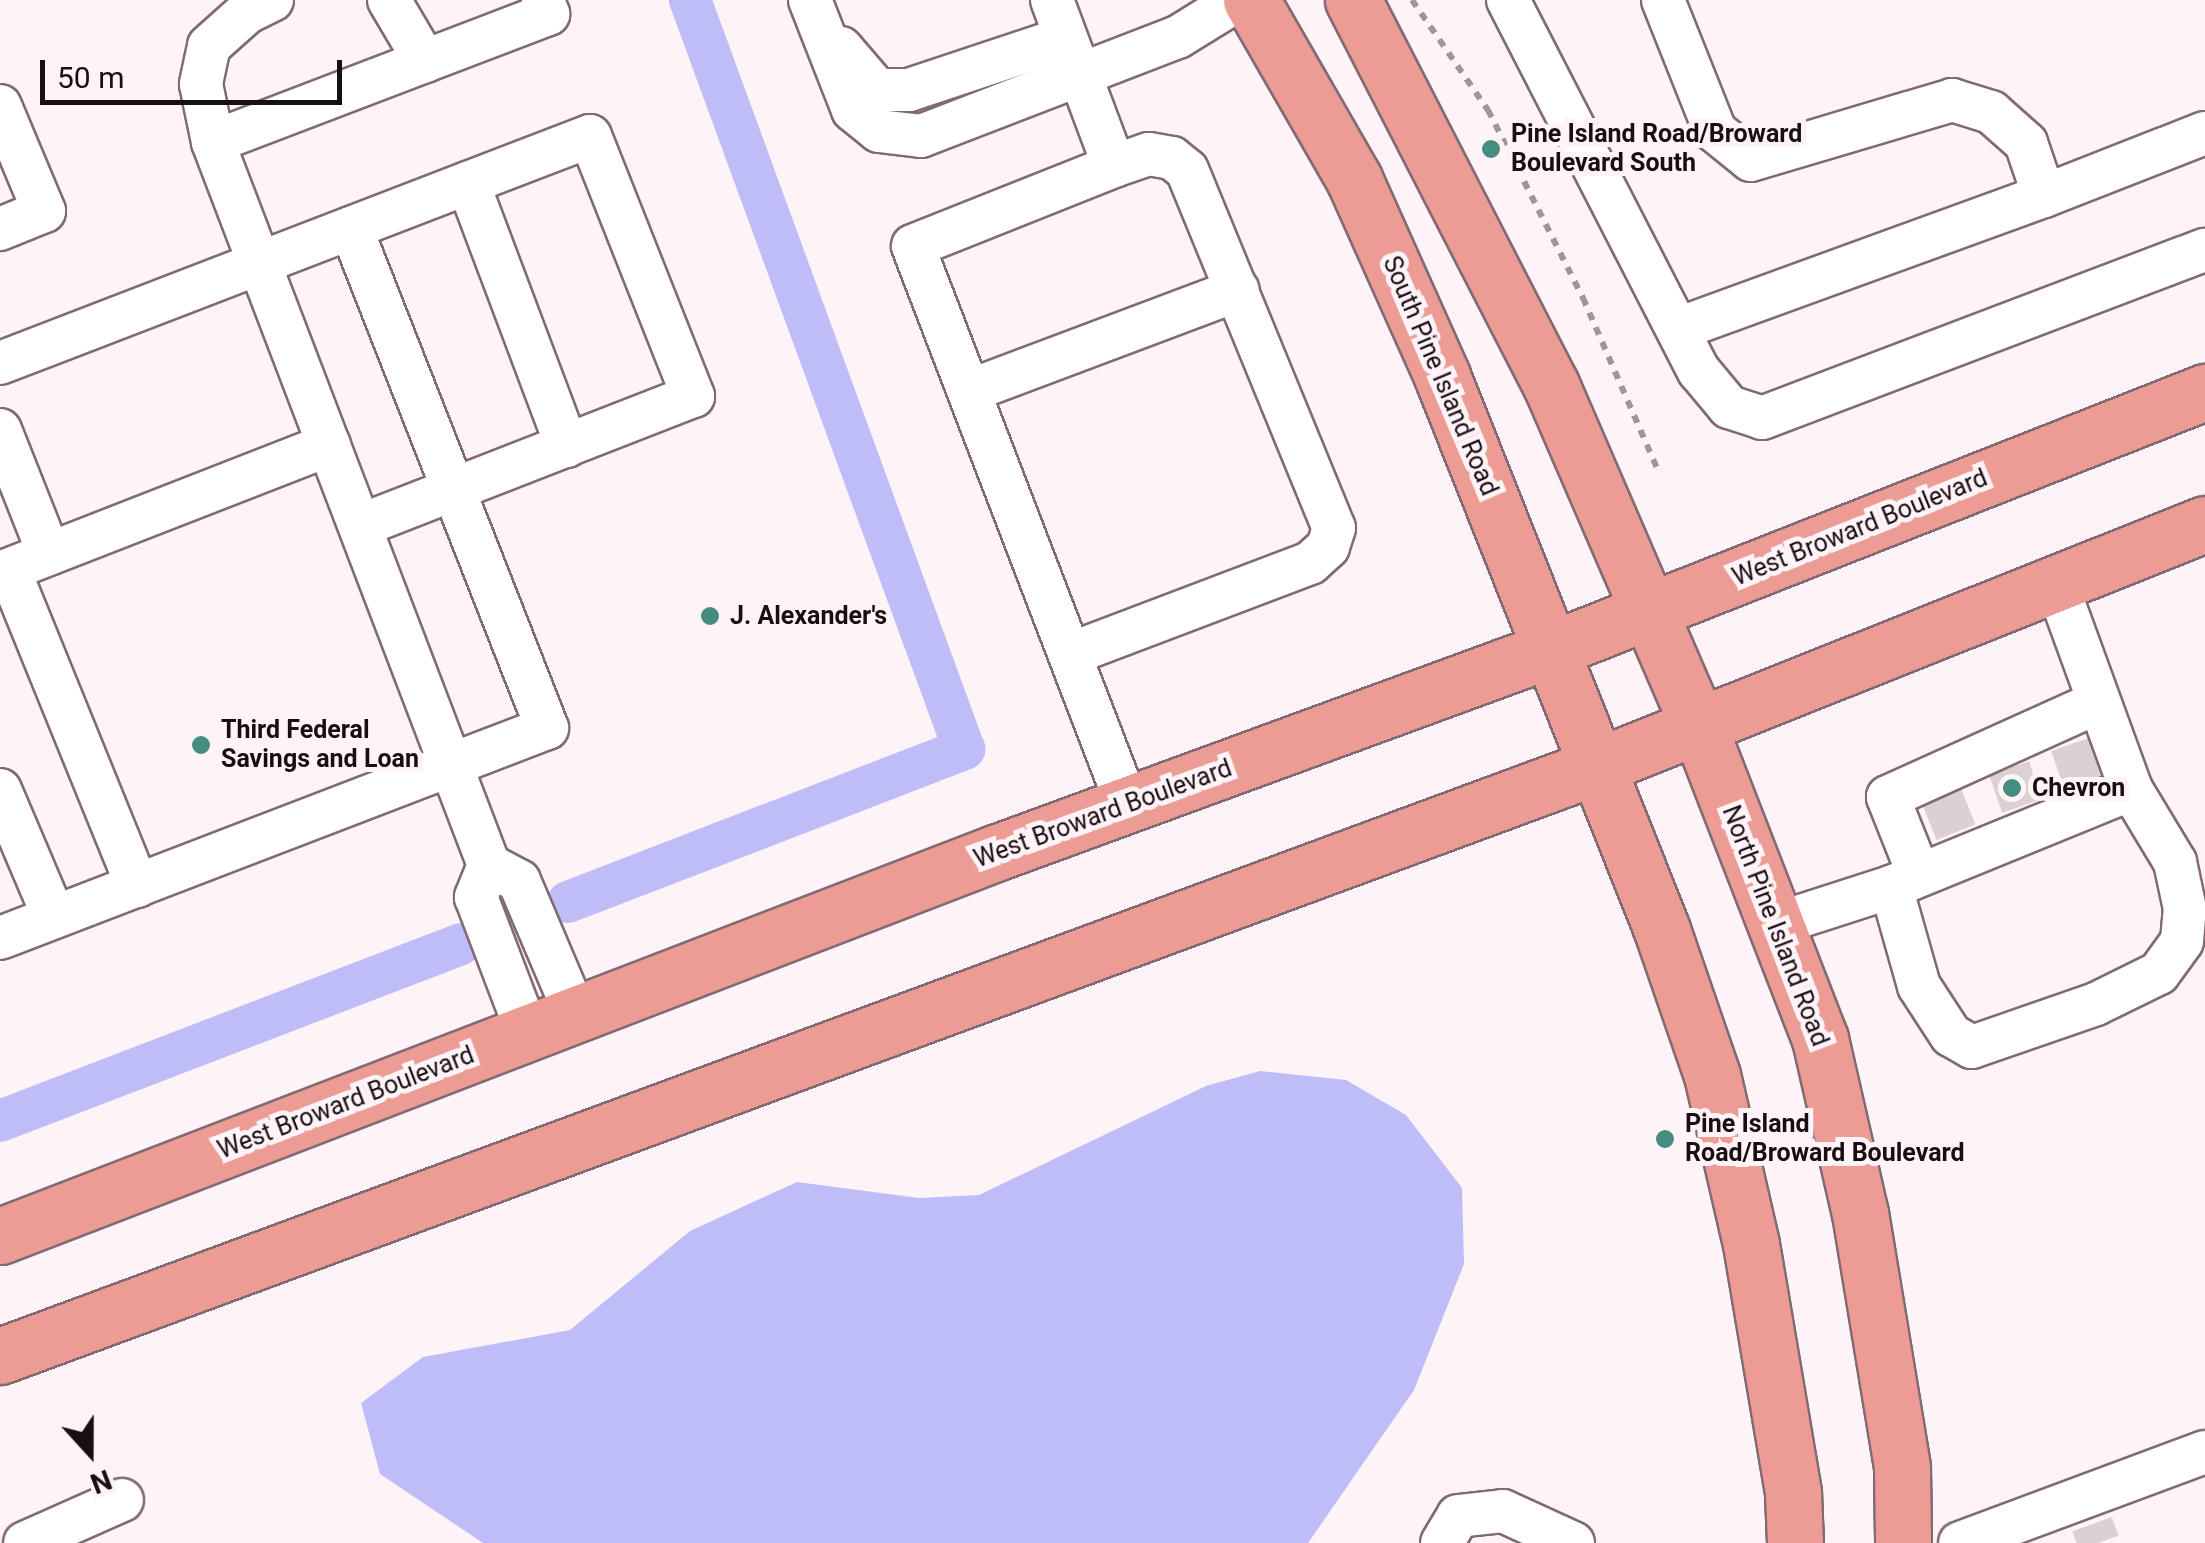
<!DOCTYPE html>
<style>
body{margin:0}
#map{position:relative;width:2205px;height:1543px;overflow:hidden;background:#fef3f7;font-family:Roboto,sans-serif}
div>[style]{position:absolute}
.water>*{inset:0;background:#bebdf8}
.canal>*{height:42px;margin:-21px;padding:0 21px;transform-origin:21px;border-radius:21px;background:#bebdf8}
.minor-tunnel>*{height:42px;margin-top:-21px;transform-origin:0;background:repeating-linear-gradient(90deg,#dbd1d5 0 42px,transparent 0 63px)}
.path>*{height:6px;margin-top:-3px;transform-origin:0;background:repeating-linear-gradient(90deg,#a0969a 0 8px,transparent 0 16px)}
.roads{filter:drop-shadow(2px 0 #816a72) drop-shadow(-2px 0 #816a72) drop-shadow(0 2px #816a72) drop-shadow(0 -2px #816a72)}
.minor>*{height:42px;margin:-21px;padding:0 21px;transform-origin:21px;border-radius:21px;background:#fff}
.major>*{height:55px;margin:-27.5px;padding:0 27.5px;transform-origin:27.5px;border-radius:27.5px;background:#ec9c94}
.dots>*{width:28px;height:28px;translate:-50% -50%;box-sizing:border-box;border:5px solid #fef3f7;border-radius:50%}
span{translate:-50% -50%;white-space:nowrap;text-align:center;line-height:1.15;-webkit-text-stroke:10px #fef3f7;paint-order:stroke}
.poi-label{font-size:25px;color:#170f12;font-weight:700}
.left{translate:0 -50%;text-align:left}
.street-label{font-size:25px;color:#170f12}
.north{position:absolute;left:40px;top:1403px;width:100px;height:100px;-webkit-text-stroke:8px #fef3f7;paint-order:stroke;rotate:159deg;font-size:28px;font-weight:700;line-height:40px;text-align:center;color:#170f12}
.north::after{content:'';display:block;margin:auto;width:35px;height:45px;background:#170f12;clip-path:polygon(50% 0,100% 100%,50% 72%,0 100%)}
.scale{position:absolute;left:40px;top:60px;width:302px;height:45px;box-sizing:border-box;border:5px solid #170f12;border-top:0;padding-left:12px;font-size:30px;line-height:35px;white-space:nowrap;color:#170f12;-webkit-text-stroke:8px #fef3f7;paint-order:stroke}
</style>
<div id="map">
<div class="water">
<i style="clip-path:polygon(1260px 1071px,1346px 1080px,1406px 1115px,1462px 1188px,1464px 1264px,1414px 1390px,1308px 1543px,483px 1543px,380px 1474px,361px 1403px,423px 1357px,570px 1330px,690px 1231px,797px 1182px,919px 1198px,979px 1195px,1206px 1086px)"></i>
</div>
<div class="canal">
<i style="left:568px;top:902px;width:425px;rotate:-21.1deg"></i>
<i style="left:964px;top:749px;width:798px;rotate:-110.09deg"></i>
<i style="left:0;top:1121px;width:493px;rotate:-21deg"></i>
</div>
<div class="minor-tunnel">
<i style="left:2071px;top:744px;width:40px;rotate:71.1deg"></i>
<i style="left:2009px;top:768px;width:40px;rotate:71.1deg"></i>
<i style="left:1941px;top:795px;width:40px;rotate:68deg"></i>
<i style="left:2092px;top:1524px;width:20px;rotate:70deg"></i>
</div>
<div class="path">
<i style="left:1412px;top:0;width:134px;rotate:55.4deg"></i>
<i style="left:1488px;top:110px;width:211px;rotate:63.2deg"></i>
<i style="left:1583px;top:298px;width:185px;rotate:66.5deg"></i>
</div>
<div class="roads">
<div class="minor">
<i style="left:272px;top:0;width:28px;rotate:154deg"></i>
<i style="left:247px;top:12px;width:51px;rotate:138.2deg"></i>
<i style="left:209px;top:46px;width:39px;rotate:102deg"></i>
<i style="left:201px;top:84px;width:59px;rotate:78.3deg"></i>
<i style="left:213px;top:142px;width:774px;rotate:69.11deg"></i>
<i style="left:489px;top:865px;width:35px;rotate:112deg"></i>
<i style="left:476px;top:897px;width:147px;rotate:69.2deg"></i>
<i style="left:389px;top:0;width:71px;rotate:59.5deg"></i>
<i style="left:810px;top:0;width:118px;rotate:68.6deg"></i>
<i style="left:853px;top:110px;width:33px;rotate:39deg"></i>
<i style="left:879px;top:131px;width:42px;rotate:6.8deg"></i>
<i style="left:921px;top:136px;width:275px;rotate:-21.1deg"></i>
<i style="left:1178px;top:37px;width:70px;rotate:-31.7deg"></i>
<i style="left:1052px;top:0;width:177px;rotate:69.5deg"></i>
<i style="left:1114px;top:166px;width:37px;rotate:-19deg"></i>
<i style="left:1149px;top:154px;width:23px;rotate:10deg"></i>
<i style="left:1172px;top:158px;width:19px;rotate:39deg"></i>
<i style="left:1187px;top:170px;width:387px;rotate:67.7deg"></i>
<i style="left:1334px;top:528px;width:20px;rotate:108deg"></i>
<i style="left:1328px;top:547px;width:24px;rotate:138deg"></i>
<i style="left:1310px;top:563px;width:257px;rotate:159.2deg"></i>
<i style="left:1508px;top:0;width:417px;rotate:62.8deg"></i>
<i style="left:1699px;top:371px;width:47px;rotate:50.2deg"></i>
<i style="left:1729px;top:407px;width:35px;rotate:18deg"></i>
<i style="left:1762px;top:418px;width:474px;rotate:-20.8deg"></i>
<i style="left:1663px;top:0;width:141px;rotate:68.3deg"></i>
<i style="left:1715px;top:131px;width:46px;rotate:38.9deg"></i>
<i style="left:1751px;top:160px;width:210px;rotate:-16.6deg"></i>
<i style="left:1952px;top:100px;width:41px;rotate:17.1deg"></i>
<i style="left:1991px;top:112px;width:47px;rotate:41.5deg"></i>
<i style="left:2026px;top:143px;width:56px;rotate:71.2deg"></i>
<i style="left:2044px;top:196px;width:173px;rotate:-21.4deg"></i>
<i style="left:841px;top:48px;width:55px;rotate:49.4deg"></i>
<i style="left:877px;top:90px;width:32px"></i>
<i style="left:909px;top:90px;width:164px;rotate:-18.4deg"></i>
<i style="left:0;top:106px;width:114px;rotate:67.3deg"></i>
<i style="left:44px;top:211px;width:48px;rotate:157.8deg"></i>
<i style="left:213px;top:142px;width:359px;rotate:-20.9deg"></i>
<i style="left:548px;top:14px;width:15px;rotate:-110deg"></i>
<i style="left:1114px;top:166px;width:216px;rotate:158.3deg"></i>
<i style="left:913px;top:246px;width:598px;rotate:69.02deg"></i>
<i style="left:468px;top:183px;width:281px;rotate:69.4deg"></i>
<i style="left:1678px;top:329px;width:389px;rotate:-20deg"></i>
<i style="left:0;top:363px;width:632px;rotate:-21.04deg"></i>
<i style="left:590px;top:136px;width:280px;rotate:68.4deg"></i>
<i style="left:693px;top:396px;width:357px;rotate:158.7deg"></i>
<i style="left:969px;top:391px;width:287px;rotate:-20.6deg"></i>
<i style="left:0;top:430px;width:133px;rotate:68.4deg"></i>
<i style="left:9px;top:570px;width:341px;rotate:67.9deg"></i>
<i style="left:0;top:573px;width:353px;rotate:-21.3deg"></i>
<i style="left:0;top:790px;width:138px;rotate:67deg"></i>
<i style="left:489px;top:865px;width:34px;rotate:28deg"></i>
<i style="left:519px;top:881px;width:146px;rotate:67deg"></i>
<i style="left:1919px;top:875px;width:84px;rotate:-111.7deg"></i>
<i style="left:1888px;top:797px;width:230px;rotate:-24.3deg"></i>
<i style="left:1891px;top:887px;width:103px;rotate:74.2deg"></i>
<i style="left:1919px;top:986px;width:59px;rotate:56.9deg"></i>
<i style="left:1951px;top:1035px;width:24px;rotate:30deg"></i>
<i style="left:1972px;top:1047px;width:131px;rotate:-19.1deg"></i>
<i style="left:2096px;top:1004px;width:70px;rotate:-26.2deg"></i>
<i style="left:2159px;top:973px;width:39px;rotate:-54deg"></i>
<i style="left:2182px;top:941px;width:32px;rotate:-85deg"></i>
<i style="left:2185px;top:909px;width:48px;rotate:-102deg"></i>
<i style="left:2175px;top:862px;width:85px;rotate:-121.1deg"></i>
<i style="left:1776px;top:924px;width:121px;rotate:-17.8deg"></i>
<i style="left:1891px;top:887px;width:259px;rotate:-22.2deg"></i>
<i style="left:2131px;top:789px;width:219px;rotate:-110deg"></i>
<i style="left:0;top:938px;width:586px;rotate:-21deg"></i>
<i style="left:547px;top:728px;width:537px;rotate:-111.41deg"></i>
<i style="left:25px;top:1543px;width:106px;rotate:-23.9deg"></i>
<i style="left:1442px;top:1543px;width:31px;rotate:-59deg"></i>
<i style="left:1458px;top:1516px;width:45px;rotate:-6.3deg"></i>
<i style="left:1503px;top:1511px;width:77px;rotate:24.6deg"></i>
<i style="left:1960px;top:1543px;width:261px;rotate:-20.4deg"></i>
</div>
<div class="major">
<i style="left:1251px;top:0;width:207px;rotate:60.1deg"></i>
<i style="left:1354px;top:179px;width:216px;rotate:65.9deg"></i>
<i style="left:1442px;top:376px;width:596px;rotate:68.34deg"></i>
<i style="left:1662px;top:930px;width:153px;rotate:71deg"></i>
<i style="left:1712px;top:1075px;width:173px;rotate:77deg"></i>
<i style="left:1751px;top:1244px;width:253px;rotate:80.4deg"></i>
<i style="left:1793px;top:1493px;width:50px;rotate:87.7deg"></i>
<i style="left:1353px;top:0;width:433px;rotate:62.8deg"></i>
<i style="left:1551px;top:385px;width:373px;rotate:66.6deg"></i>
<i style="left:1699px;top:727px;width:335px;rotate:68.8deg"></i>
<i style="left:1820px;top:1039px;width:179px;rotate:77.1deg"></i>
<i style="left:1860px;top:1213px;width:258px;rotate:80.6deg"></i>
<i style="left:1902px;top:1468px;width:75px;rotate:89.2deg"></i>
<i style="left:0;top:1236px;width:1069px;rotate:-21.05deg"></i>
<i style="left:998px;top:852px;width:593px;rotate:-20.12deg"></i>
<i style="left:1555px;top:648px;width:699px;rotate:-21.5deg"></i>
<i style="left:0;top:1356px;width:1706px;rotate:-20.27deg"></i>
<i style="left:1600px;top:765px;width:651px;rotate:-21.72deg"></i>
</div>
</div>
<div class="dots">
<i style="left:1491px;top:149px;background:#478c81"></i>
<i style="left:710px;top:616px;background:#478c81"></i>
<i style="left:201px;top:745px;background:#478c81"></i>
<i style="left:2012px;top:788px;background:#478c81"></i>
<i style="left:1665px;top:1139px;background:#478c81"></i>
</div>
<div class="poi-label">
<span class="left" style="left:1511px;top:149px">Pine Island Road/Broward<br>Boulevard South</span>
<span class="left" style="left:730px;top:616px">J. Alexander's</span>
<span class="left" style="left:221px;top:745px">Third Federal<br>Savings and Loan</span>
<span class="left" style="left:2032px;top:788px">Chevron</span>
<span class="left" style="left:1685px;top:1139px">Pine Island<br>Road/Broward Boulevard</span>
</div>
<div class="street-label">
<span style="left:1440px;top:376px;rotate:67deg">South Pine Island Road</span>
<span style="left:1860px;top:528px;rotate:-22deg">West Broward Boulevard</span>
<span style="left:1103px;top:814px;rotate:-20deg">West Broward Boulevard</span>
<span style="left:1775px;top:926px;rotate:69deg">North Pine Island Road</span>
<span style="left:346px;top:1103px;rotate:-21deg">West Broward Boulevard</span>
</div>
<div class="north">N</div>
<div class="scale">50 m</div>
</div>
